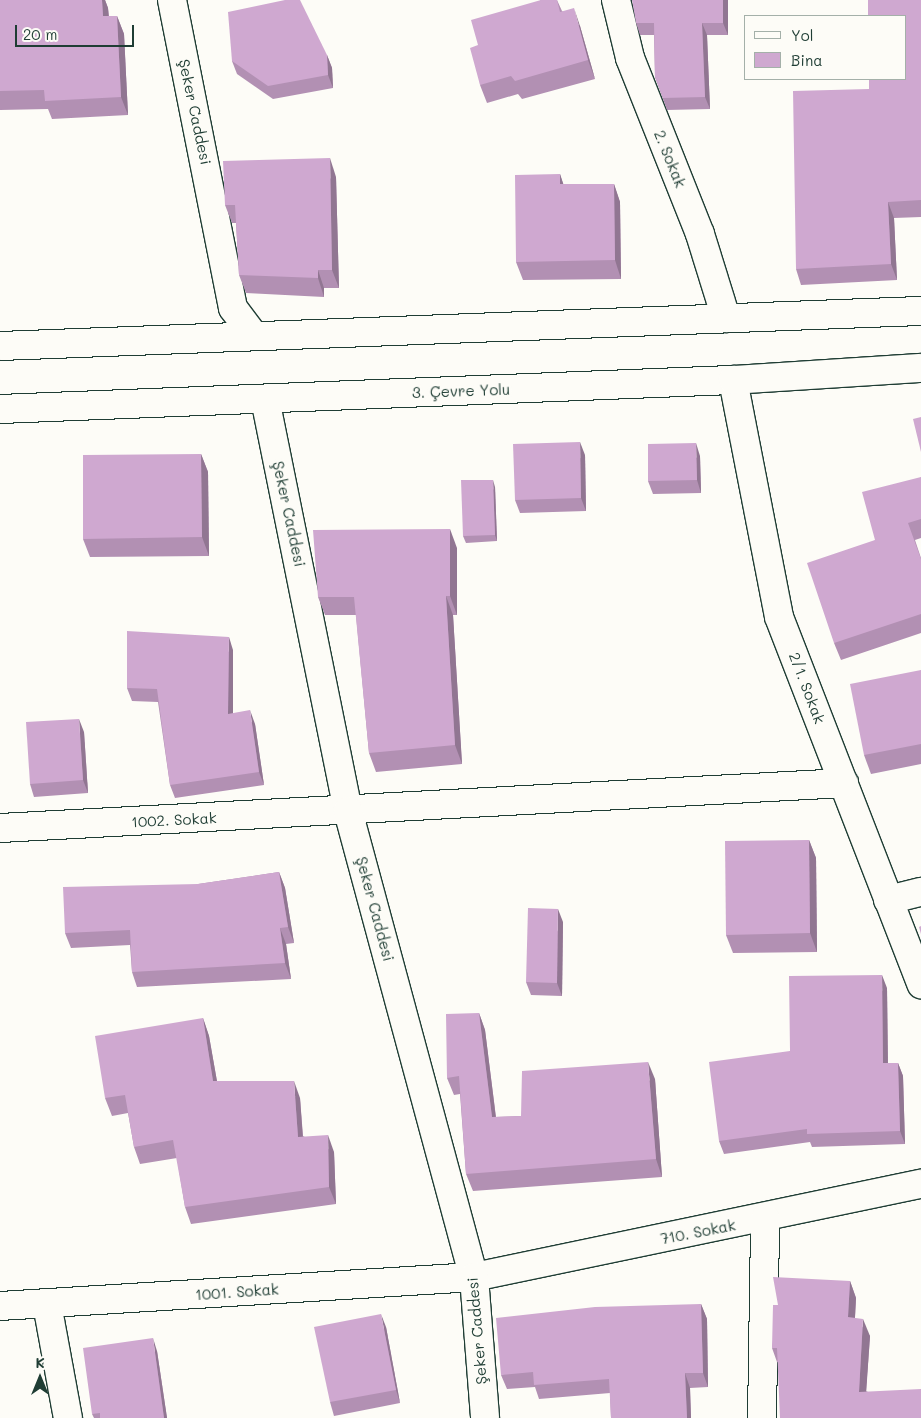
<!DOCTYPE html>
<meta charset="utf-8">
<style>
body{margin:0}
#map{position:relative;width:921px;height:1418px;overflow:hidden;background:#fdfcf7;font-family:Mali,sans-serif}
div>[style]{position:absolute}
.roads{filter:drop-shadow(1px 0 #1f3d34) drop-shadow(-1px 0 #1f3d34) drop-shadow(0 1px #1f3d34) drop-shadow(0 -1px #1f3d34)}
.minor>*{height:28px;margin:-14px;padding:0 14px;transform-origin:14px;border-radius:14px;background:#fdfcf7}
.tertiary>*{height:28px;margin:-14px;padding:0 14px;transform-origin:14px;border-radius:14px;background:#fdfcf7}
.secondary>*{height:28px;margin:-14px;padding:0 14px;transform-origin:14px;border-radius:14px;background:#fdfcf7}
.wall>*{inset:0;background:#b290b3}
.shaded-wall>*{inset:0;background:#917692}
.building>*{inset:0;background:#cfa8d0}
span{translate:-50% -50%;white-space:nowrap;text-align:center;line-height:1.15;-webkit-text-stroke:5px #fdfcf7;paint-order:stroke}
.street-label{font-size:15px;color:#1f3d34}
.legend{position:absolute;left:744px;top:15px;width:162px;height:65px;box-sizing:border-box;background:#fdfcf7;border:1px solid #a4b0a9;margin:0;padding:6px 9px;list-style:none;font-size:15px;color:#1f3d34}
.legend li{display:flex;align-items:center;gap:10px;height:25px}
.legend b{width:25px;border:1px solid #a4b0a9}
.north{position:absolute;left:15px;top:1353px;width:50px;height:50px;-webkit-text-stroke:4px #fdfcf7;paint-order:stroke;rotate:0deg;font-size:14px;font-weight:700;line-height:20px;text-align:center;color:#1f3d34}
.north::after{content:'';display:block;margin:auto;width:18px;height:22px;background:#1f3d34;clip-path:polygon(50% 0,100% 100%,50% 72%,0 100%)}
.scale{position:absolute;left:15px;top:25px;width:119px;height:22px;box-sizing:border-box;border:2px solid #1f3d34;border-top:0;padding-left:6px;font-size:15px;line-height:18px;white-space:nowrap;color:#1f3d34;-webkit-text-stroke:4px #fdfcf7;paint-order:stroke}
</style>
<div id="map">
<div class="roads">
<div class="minor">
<i style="left:616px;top:0;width:60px;rotate:76.4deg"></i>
<i style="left:630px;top:58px;width:189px;rotate:68.3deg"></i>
<i style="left:700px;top:234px;width:88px;rotate:72.8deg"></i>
<i style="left:733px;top:380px;width:241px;rotate:79deg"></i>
<i style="left:779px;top:617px;width:394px;rotate:68.8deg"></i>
<i style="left:0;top:828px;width:845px;rotate:-3.05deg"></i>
<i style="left:888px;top:900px;width:34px;rotate:-14deg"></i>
<i style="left:47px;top:1304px;width:116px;rotate:79.6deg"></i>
<i style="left:0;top:1306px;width:475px;rotate:-3.5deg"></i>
<i style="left:474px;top:1277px;width:457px;rotate:-11.8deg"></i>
<i style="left:762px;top:1418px;width:199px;rotate:-89.1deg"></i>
</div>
<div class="tertiary">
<i style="left:172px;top:0;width:314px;rotate:78.8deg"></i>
<i style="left:233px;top:308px;width:35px;rotate:53deg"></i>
<i style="left:265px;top:399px;width:420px;rotate:78.6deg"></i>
<i style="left:348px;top:811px;width:483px;rotate:74.9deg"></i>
<i style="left:474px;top:1277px;width:141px;rotate:85.5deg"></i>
</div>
<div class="secondary">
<i style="left:0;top:346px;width:922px;rotate:-2.18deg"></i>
<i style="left:0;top:409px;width:734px;rotate:-2.27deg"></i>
<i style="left:733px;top:380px;width:188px;rotate:-3.7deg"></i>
</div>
</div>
<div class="wall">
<i style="clip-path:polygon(0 0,105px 0,108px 8px,109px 16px,117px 16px,124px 34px,128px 115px,52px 119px,48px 109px,0 110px)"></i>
<i style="clip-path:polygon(541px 0,557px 0,562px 11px,580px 26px,595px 79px,522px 99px,518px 94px,487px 103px,480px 85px,478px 45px)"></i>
<i style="clip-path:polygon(728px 0,728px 35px,707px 35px,710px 109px,667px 110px,655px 77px,654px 35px,640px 35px,636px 23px)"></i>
<i style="clip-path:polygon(921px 0,921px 217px,894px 218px,897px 280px,801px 285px,796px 269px,869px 89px)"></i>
<i style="clip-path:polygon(327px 55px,332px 68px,333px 88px,273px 99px,237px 74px,232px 61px)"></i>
<i style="clip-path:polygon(560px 174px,563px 184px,614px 184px,620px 202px,621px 279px,523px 280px,516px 262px)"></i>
<i style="clip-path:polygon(336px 177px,339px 288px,324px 288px,324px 297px,246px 293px,239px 275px,236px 223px,232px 223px,225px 205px)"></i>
<i style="clip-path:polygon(201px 454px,208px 472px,209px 556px,90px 557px,83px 539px)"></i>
<i style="clip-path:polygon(585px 455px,586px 511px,520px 513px,515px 500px)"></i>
<i style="clip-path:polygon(700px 456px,701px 493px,653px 494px,648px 481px)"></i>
<i style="clip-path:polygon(921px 477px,921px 538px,915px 540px,921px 558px,921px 633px,841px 660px,834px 643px,875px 540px)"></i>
<i style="clip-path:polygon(495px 487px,497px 541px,466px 543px,463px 536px)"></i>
<i style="clip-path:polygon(457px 548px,457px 615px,453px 615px,462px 764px,376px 772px,369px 753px,356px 615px,325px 615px,318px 597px)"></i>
<i style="clip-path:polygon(233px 650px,233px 713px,255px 724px,264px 785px,175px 798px,170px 785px,158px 702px,132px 701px,127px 688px)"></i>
<i style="clip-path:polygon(921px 670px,921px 764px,871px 774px,864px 755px)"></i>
<i style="clip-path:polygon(84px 732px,88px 793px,34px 797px,30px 784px)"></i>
<i style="clip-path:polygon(809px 840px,816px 858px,817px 952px,733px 953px,726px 935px)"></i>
<i style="clip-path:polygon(279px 872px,285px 888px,294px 943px,286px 944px,291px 979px,137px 987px,132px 972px,130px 945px,71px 948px,65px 933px,198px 884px)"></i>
<i style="clip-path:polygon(563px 922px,562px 996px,531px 995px,526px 982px)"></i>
<i style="clip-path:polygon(887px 988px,888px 1063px,898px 1063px,903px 1076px,905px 1144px,812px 1147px,810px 1142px,724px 1154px,719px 1141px,790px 1051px)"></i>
<i style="clip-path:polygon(479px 1013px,485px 1030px,496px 1117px,521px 1116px,655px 1079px,662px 1177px,473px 1191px,466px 1174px,460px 1094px,454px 1095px,447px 1078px)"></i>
<i style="clip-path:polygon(203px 1018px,209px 1036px,217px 1081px,300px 1098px,303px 1136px,334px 1152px,336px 1204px,191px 1224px,185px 1207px,177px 1158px,140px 1164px,134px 1147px,128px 1113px,112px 1116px,105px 1098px)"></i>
<i style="clip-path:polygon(850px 1281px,856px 1298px,855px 1318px,870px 1336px,866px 1391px,921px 1418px,777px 1362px,772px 1348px,778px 1305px)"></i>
<i style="clip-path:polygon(701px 1304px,707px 1319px,708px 1387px,690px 1388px,691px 1418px,611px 1418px,610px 1393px,539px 1399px,535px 1387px,507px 1389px,501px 1375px)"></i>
<i style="clip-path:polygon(386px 1327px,400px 1403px,334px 1416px,330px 1402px)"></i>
<i style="clip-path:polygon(157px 1351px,167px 1418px,94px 1418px,92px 1414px)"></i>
</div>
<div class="shaded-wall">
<i style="clip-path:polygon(102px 0,105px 0,108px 8px,110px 35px,103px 16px)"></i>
<i style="clip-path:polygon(723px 0,728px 0,728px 35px,723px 23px)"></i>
<i style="clip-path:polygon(574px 8px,580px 26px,595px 79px,588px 60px)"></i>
<i style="clip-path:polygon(117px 16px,124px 34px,128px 115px,121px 97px)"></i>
<i style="clip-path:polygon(702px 23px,707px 35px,710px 109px,705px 97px)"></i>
<i style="clip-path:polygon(327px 55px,332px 68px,333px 88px,328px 75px)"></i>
<i style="clip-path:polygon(330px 158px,336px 177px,339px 288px,332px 270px)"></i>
<i style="clip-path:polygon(560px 174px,566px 192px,560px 184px)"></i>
<i style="clip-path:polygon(614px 184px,620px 202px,621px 279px,615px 260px)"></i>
<i style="clip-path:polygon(888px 202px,894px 218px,897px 280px,891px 264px)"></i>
<i style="clip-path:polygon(318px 270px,324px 288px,324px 297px,318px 278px)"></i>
<i style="clip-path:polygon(580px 442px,585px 455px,586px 511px,581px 498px)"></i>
<i style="clip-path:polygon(696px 443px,700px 456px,701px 493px,697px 480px)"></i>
<i style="clip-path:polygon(201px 454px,208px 472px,209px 556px,202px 537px)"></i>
<i style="clip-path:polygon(493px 480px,495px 487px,497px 541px,495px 535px)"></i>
<i style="clip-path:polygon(450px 529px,457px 548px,457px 615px,450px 596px)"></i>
<i style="clip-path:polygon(446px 596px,453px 615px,462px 764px,455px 745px)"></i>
<i style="clip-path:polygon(229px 637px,233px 650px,233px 727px,228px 714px)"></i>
<i style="clip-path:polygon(250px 710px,255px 724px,264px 785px,259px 772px)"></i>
<i style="clip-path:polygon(79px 719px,84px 732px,88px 793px,83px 780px)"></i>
<i style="clip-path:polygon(809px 840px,816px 858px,817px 952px,810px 933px)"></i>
<i style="clip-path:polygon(279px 872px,285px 888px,294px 943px,288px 927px)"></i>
<i style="clip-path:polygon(558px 909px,563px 922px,562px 996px,557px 983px)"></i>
<i style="clip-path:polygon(280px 928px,286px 944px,291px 979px,285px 963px)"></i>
<i style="clip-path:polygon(882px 975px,887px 988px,888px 1076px,883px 1063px)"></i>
<i style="clip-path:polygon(479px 1013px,485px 1030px,498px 1135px,492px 1117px)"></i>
<i style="clip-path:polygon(203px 1018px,209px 1036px,220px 1099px,213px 1081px)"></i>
<i style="clip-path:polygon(648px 1062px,655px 1079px,662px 1177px,656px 1159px)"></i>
<i style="clip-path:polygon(898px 1063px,903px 1076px,905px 1144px,900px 1131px)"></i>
<i style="clip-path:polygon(294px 1081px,300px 1098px,304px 1154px,298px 1137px)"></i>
<i style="clip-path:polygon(328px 1135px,334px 1152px,336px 1204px,329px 1187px)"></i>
<i style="clip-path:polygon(850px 1281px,856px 1298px,854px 1334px,848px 1317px)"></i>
<i style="clip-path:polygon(701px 1304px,707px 1319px,708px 1387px,703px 1373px)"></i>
<i style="clip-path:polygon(381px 1314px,386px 1327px,400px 1403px,396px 1390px)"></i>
<i style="clip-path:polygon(863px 1319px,870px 1336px,865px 1409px,859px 1392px)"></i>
<i style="clip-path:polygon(153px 1338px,157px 1351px,167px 1418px,164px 1418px)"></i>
<i style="clip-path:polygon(685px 1373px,690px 1388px,691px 1418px,687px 1418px)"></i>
</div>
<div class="building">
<i style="clip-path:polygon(0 0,102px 0,103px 16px,117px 16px,121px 97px,45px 101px,44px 90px,0 91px)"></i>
<i style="clip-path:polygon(285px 0,300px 0,327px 55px,328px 75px,268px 86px,232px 61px,228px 12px)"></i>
<i style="clip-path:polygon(541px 0,557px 0,560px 12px,574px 8px,588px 60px,515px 81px,511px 76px,480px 85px,470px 48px,478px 45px,471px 20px)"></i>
<i style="clip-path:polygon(632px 0,723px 0,723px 23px,702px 23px,705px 97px,663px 98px,655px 77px,654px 23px,636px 23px)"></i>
<i style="clip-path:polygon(868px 0,921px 0,921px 200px,888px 202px,891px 264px,796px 269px,793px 91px,869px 89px,869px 79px,905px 79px,905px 16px,868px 16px)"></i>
<i style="clip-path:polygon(330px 158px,332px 270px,318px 270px,318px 278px,239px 275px,235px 205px,225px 205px,223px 161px)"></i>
<i style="clip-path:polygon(560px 174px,560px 184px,614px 184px,615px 260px,516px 262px,515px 175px)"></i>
<i style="clip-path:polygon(921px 417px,921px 452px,913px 419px)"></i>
<i style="clip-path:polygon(580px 442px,581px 498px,515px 500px,513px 444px)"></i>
<i style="clip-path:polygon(696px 443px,697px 480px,648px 481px,648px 444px)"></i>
<i style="clip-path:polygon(201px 454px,202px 537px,83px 539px,83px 455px)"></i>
<i style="clip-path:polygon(921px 477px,921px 519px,908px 523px,921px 559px,921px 614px,834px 643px,807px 563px,875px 540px,862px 492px)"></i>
<i style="clip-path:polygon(461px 480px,493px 480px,495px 535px,463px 536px)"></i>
<i style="clip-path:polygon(450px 529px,450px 596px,446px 596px,455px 745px,369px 753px,354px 597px,318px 597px,313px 530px)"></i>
<i style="clip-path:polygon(127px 631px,229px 637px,228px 714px,250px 710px,259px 772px,170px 785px,157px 689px,127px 688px)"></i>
<i style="clip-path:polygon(921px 670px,921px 744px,864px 755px,850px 684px)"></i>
<i style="clip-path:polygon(79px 719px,83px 780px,30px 784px,26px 722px)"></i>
<i style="clip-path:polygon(809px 840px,810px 933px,726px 935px,725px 841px)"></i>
<i style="clip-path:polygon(279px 872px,288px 927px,280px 928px,285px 963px,132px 972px,130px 930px,65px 933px,63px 887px,198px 884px)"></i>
<i style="clip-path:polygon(528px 908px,558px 909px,557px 983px,526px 982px)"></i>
<i style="clip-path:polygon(921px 926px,921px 934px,919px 927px)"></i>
<i style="clip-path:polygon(882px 975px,883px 1063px,898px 1063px,900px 1131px,807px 1134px,807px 1129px,719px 1141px,709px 1062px,790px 1051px,789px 976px)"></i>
<i style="clip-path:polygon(479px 1013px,492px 1117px,521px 1116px,522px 1071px,648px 1062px,656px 1159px,466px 1174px,459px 1076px,447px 1078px,446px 1014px)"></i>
<i style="clip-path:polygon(203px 1018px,213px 1081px,294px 1081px,298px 1137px,328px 1135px,329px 1187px,185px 1207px,173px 1140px,134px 1147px,125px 1095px,105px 1098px,95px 1036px)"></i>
<i style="clip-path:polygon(773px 1277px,850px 1281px,848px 1317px,863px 1319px,859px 1392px,921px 1389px,921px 1418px,780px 1418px,777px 1348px,772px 1348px,773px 1305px,778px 1305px)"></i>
<i style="clip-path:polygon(701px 1304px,703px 1373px,685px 1373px,687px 1418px,611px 1418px,609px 1379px,534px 1385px,533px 1372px,501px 1375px,496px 1318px,595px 1307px)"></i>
<i style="clip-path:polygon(381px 1314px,396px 1390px,330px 1402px,314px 1327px)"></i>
<i style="clip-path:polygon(153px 1338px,164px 1418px,100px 1418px,100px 1413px,92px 1414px,83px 1348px)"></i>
</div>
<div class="street-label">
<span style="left:195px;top:112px;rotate:78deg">Şeker Caddesi</span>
<span style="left:670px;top:159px;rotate:68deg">2. Sokak</span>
<span style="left:461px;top:391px;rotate:-2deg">3. Çevre Yolu</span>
<span style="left:289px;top:514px;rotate:78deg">Şeker Caddesi</span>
<span style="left:807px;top:688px;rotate:69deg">2/1. Sokak</span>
<span style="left:174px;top:820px;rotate:-3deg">1002. Sokak</span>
<span style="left:375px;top:909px;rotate:75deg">Şeker Caddesi</span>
<span style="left:698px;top:1232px;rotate:-11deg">710. Sokak</span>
<span style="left:237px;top:1292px;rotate:-4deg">1001. Sokak</span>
<span style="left:477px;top:1331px;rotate:-95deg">Şeker Caddesi</span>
</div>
<ul class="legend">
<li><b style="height:6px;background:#fdfcf7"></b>Yol</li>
<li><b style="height:14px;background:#cfa8d0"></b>Bina</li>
</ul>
<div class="north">K</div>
<div class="scale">20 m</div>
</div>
